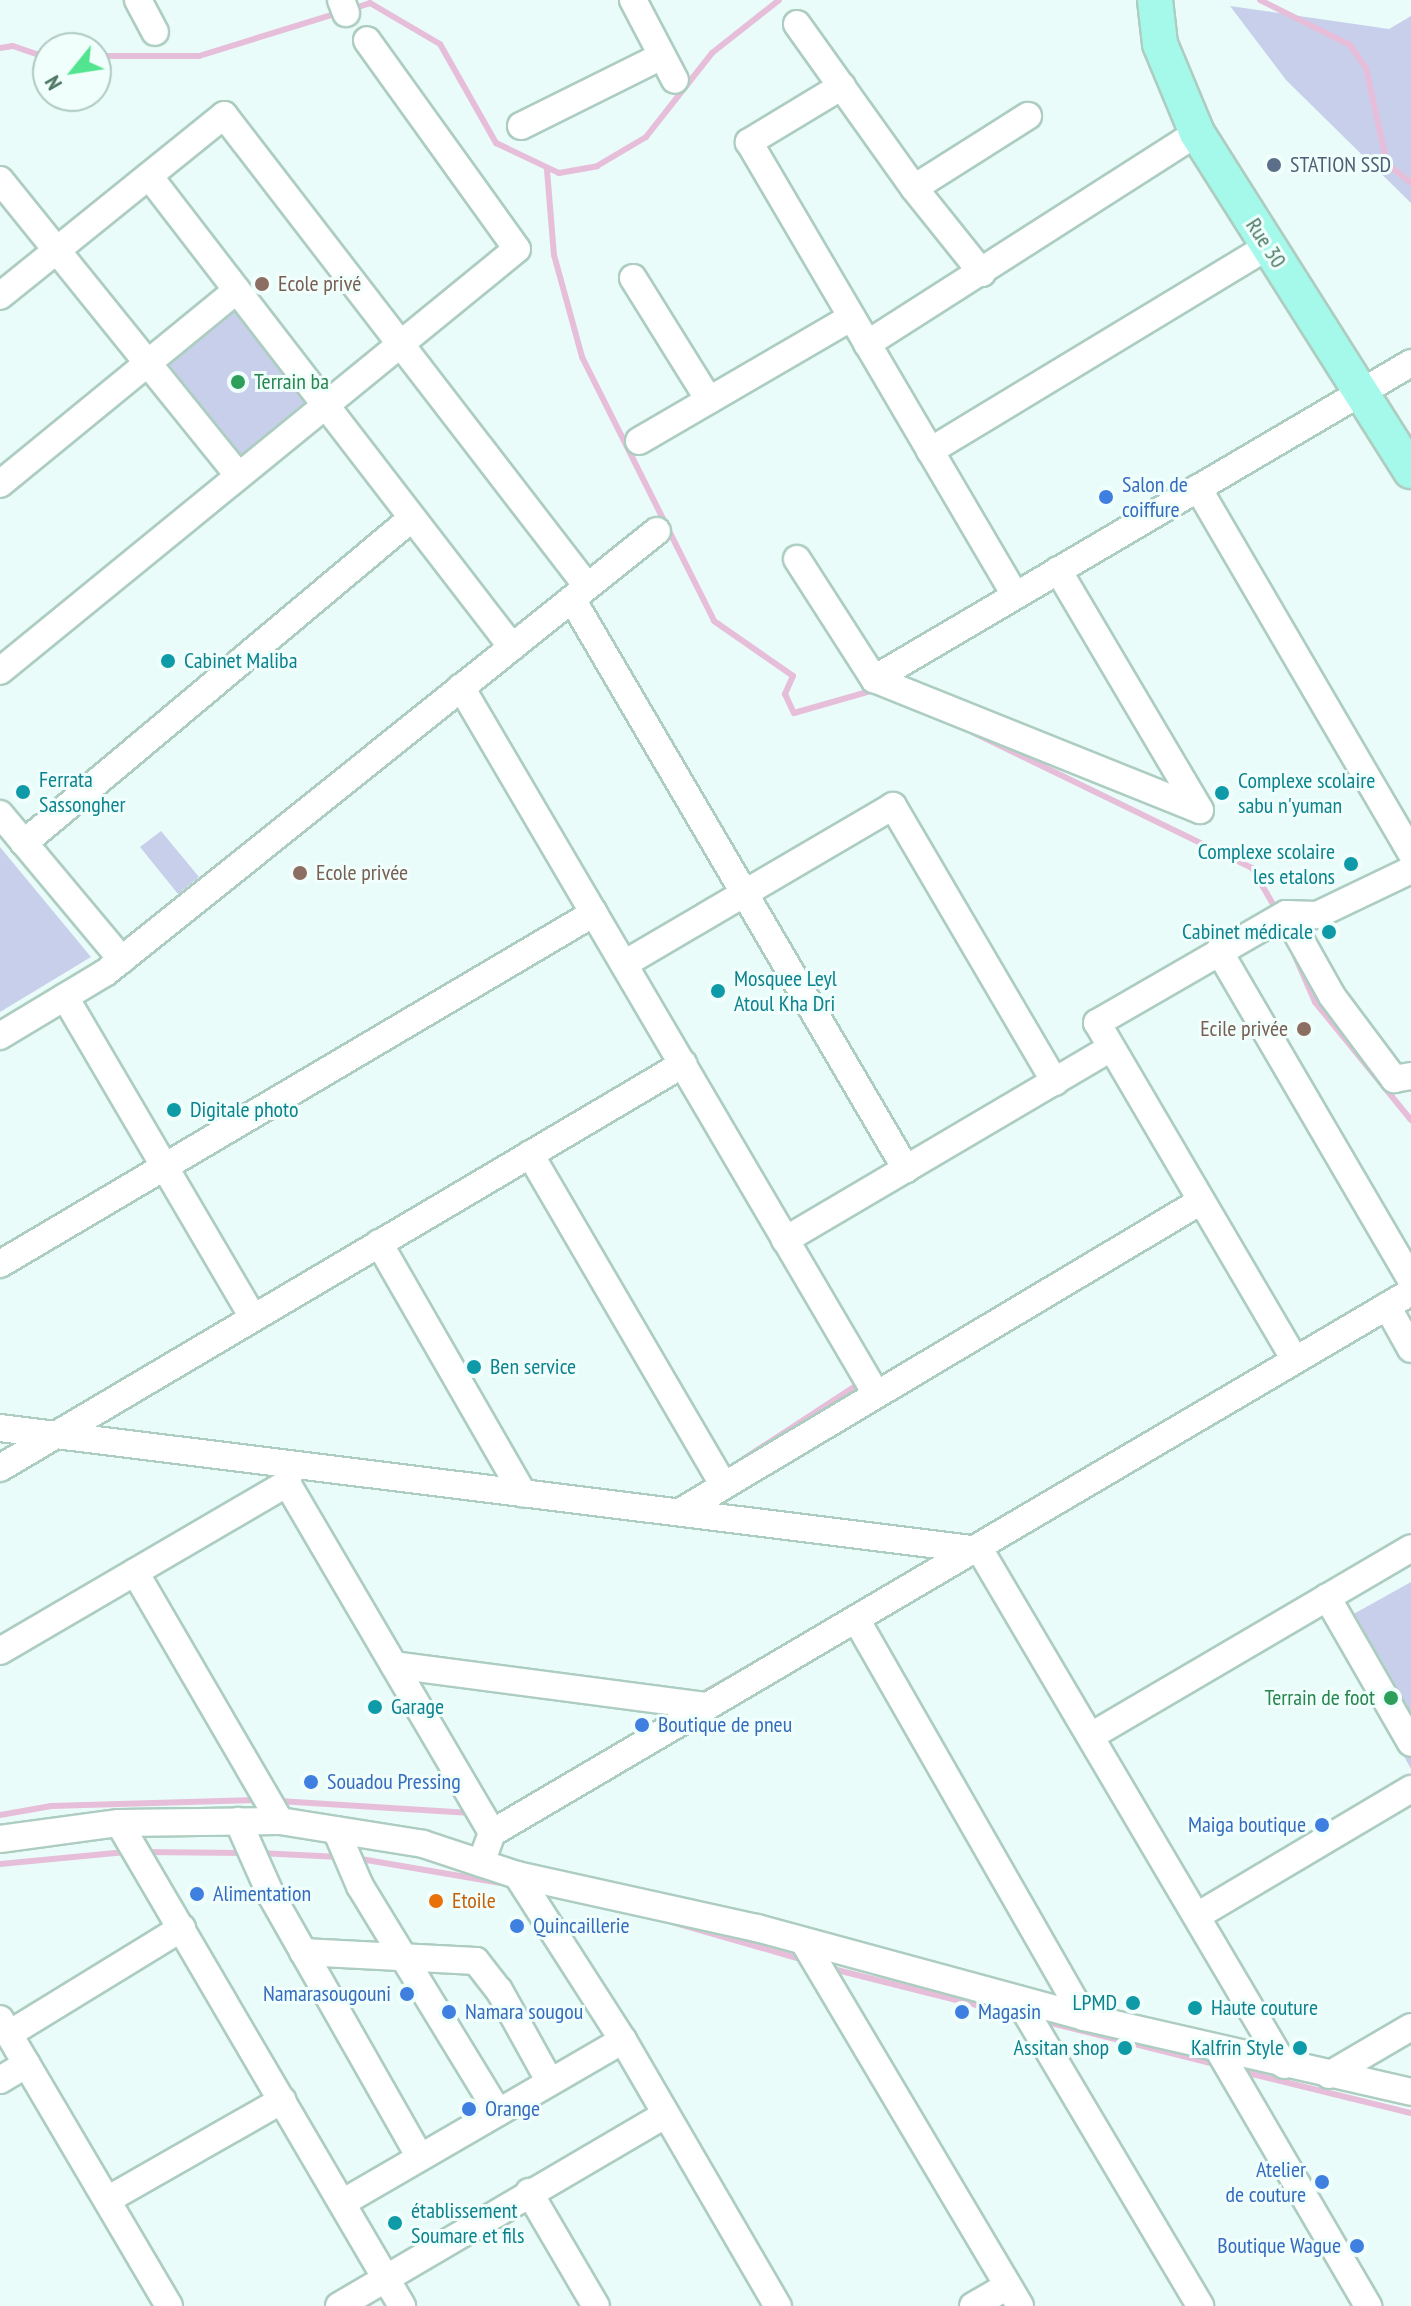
<!DOCTYPE html>
<meta charset="utf-8">
<style>
body{margin:0}
#map{position:relative;width:1411px;height:2306px;overflow:hidden;background:#eafcf9;font-family:"PT Sans Narrow",sans-serif}
div>[style]{position:absolute}
.green>*{inset:0;background:#c8cfeb}
.stream>*{height:6px;margin:-3px;padding:0 3px;transform-origin:3px;border-radius:3px;background:#e7bed9}
.roads{filter:drop-shadow(2px 0 #adcdc1) drop-shadow(-2px 0 #adcdc1) drop-shadow(0 2px #adcdc1) drop-shadow(0 -2px #adcdc1)}
.minor>*{height:26px;margin:-13px;padding:0 13px;transform-origin:13px;border-radius:13px;background:#fff}
.major>*{height:34px;margin:-17px;padding:0 17px;transform-origin:17px;border-radius:17px;background:#a5f9ea}
.dots>*{width:22px;height:22px;translate:-50% -50%;box-sizing:border-box;border:4px solid #f1fffc;border-radius:50%}
span{translate:-50% -50%;white-space:nowrap;text-align:center;line-height:1.15;-webkit-text-stroke:6px #f1fffc;paint-order:stroke}
.service-label{font-size:22px;color:#4e5e75}
.left{translate:0 -50%;text-align:left}
.street-label{font-size:22px;color:#4d7865}
.education-label{font-size:22px;color:#785e54}
.right{translate:-100% -50%;text-align:right}
.leisure-label{font-size:22px;color:#27864d}
.shop-label{font-size:22px;color:#366cbe}
.culture-label{font-size:22px;color:#0d838f}
.food-label{font-size:22px;color:#c56008}
.north{position:absolute;left:32px;top:32px;width:80px;height:80px;box-sizing:border-box;background:#f1fffc;border:2px solid #afc9c0;border-radius:50%;rotate:240deg;font-size:22px;font-weight:700;line-height:32px;text-align:center;color:#4d7865}
.north::after{content:'';display:block;margin:auto;width:28px;height:36px;background:#52e48f;clip-path:polygon(50% 0,100% 100%,50% 72%,0 100%)}
</style>
<div id="map">
<div class="green">
<i style="clip-path:polygon(1230px 6px,1389px 29px,1411px 16px,1411px 203px,1286px 80px)"></i>
<i style="clip-path:polygon(237px 299px,320px 402px,239px 464px,157px 362px)"></i>
<i style="clip-path:polygon(161px 831px,199px 877px,178px 894px,140px 847px)"></i>
<i style="clip-path:polygon(0 847px,91px 957px,0 1012px)"></i>
<i style="clip-path:polygon(1411px 1582px,1411px 1769px,1332px 1626px)"></i>
</div>
<div class="stream">
<i style="left:1260px;top:0;width:101px;rotate:26.6deg"></i>
<i style="left:1350px;top:45px;width:28px;rotate:55deg"></i>
<i style="left:1366px;top:68px;width:98px;rotate:77.7deg"></i>
<i style="left:1387px;top:164px;width:31px;rotate:38deg"></i>
<i style="left:352px;top:9px;width:19px;rotate:-18deg"></i>
<i style="left:370px;top:3px;width:81px;rotate:30.4deg"></i>
<i style="left:440px;top:44px;width:114px;rotate:60.5deg"></i>
<i style="left:496px;top:143px;width:70px;rotate:25.5deg"></i>
<i style="left:559px;top:173px;width:39px;rotate:-10deg"></i>
<i style="left:597px;top:166px;width:57px;rotate:-30.6deg"></i>
<i style="left:646px;top:137px;width:107px;rotate:-51.8deg"></i>
<i style="left:712px;top:53px;width:85px;rotate:-38.3deg"></i>
<i style="left:0;top:48px;width:13px;rotate:-9deg"></i>
<i style="left:13px;top:46px;width:37px;rotate:19deg"></i>
<i style="left:96px;top:56px;width:103px"></i>
<i style="left:199px;top:56px;width:145px;rotate:-17.2deg"></i>
<i style="left:547px;top:170px;width:85px;rotate:85.3deg"></i>
<i style="left:554px;top:255px;width:106px;rotate:74.6deg"></i>
<i style="left:582px;top:357px;width:295px;rotate:63.4deg"></i>
<i style="left:714px;top:621px;width:96px;rotate:34.8deg"></i>
<i style="left:793px;top:676px;width:20px;rotate:114deg"></i>
<i style="left:785px;top:694px;width:21px;rotate:65deg"></i>
<i style="left:794px;top:713px;width:84px;rotate:-15.9deg"></i>
<i style="left:972px;top:732px;width:311px;rotate:25.9deg"></i>
<i style="left:1252px;top:868px;width:44px;rotate:59.9deg"></i>
<i style="left:1295px;top:956px;width:50px;rotate:66.5deg"></i>
<i style="left:1315px;top:1002px;width:152px;rotate:50.9deg"></i>
<i style="left:742px;top:1460px;width:141px;rotate:-33.1deg"></i>
<i style="left:700px;top:1695px;width:61px;rotate:-29.5deg"></i>
<i style="left:279px;top:1801px;width:192px;rotate:3.6deg"></i>
<i style="left:0;top:1815px;width:52px;rotate:-10deg"></i>
<i style="left:51px;top:1806px;width:208px;rotate:-1.7deg"></i>
<i style="left:143px;top:1852px;width:101px;rotate:0.6deg"></i>
<i style="left:259px;top:1853px;width:81px;rotate:2.8deg"></i>
<i style="left:355px;top:1858px;width:148px;rotate:9.7deg"></i>
<i style="left:0;top:1864px;width:129px;rotate:-5.4deg"></i>
<i style="left:672px;top:1922px;width:141px;rotate:16.1deg"></i>
<i style="left:829px;top:1968px;width:193px;rotate:14.1deg"></i>
<i style="left:1043px;top:2021px;width:180px;rotate:14.1deg"></i>
<i style="left:1240px;top:2071px;width:176px;rotate:13.8deg"></i>
</div>
<div class="roads">
<div class="minor">
<i style="left:138px;top:0;width:36px;rotate:62deg"></i>
<i style="left:341px;top:0;width:14px;rotate:69deg"></i>
<i style="left:633px;top:0;width:90px;rotate:62.3deg"></i>
<i style="left:797px;top:24px;width:201px;rotate:54.5deg"></i>
<i style="left:914px;top:188px;width:109px;rotate:51.3deg"></i>
<i style="left:842px;top:86px;width:109px;rotate:148.9deg"></i>
<i style="left:749px;top:142px;width:525px;rotate:59.58deg"></i>
<i style="left:521px;top:126px;width:157px;rotate:-26.4deg"></i>
<i style="left:149px;top:176px;width:595px;rotate:52.38deg"></i>
<i style="left:0;top:180px;width:379px;rotate:51.1deg"></i>
<i style="left:914px;top:188px;width:135px;rotate:-32.3deg"></i>
<i style="left:633px;top:278px;width:144px;rotate:58.1deg"></i>
<i style="left:0;top:296px;width:288px;rotate:-38.9deg"></i>
<i style="left:224px;top:115px;width:595px;rotate:52.38deg"></i>
<i style="left:867px;top:344px;width:392px;rotate:-32.6deg"></i>
<i style="left:639px;top:441px;width:246px;rotate:-30.2deg"></i>
<i style="left:930px;top:451px;width:394px;rotate:-31.2deg"></i>
<i style="left:0;top:484px;width:306px;rotate:-39.3deg"></i>
<i style="left:1198px;top:488px;width:422px;rotate:59.7deg"></i>
<i style="left:797px;top:559px;width:143px;rotate:57.3deg"></i>
<i style="left:874px;top:679px;width:351px;rotate:21.9deg"></i>
<i style="left:1058px;top:570px;width:279px;rotate:59.4deg"></i>
<i style="left:572px;top:599px;width:661px;rotate:59.63deg"></i>
<i style="left:0;top:671px;width:667px;rotate:-39.22deg"></i>
<i style="left:517px;top:249px;width:257px;rotate:-125.7deg"></i>
<i style="left:874px;top:679px;width:623px;rotate:-30.47deg"></i>
<i style="left:461px;top:687px;width:818px;rotate:59.58deg"></i>
<i style="left:0;top:814px;width:190px;rotate:50.1deg"></i>
<i style="left:24px;top:843px;width:506px;rotate:-39.95deg"></i>
<i style="left:1286px;top:914px;width:94px;rotate:60.7deg"></i>
<i style="left:1332px;top:996px;width:104px;rotate:53.2deg"></i>
<i style="left:1394px;top:1079px;width:17px;rotate:-10deg"></i>
<i style="left:1219px;top:951px;width:380px;rotate:59.7deg"></i>
<i style="left:624px;top:964px;width:312px;rotate:-30.4deg"></i>
<i style="left:893px;top:806px;width:320px;rotate:59.6deg"></i>
<i style="left:65px;top:997px;width:371px;rotate:59.6deg"></i>
<i style="left:0;top:1036px;width:122px;rotate:-31deg"></i>
<i style="left:105px;top:973px;width:707px;rotate:-38.69deg"></i>
<i style="left:530px;top:1154px;width:380px;rotate:59.7deg"></i>
<i style="left:785px;top:1240px;width:378px;rotate:-30.5deg"></i>
<i style="left:379px;top:1243px;width:289px;rotate:60.1deg"></i>
<i style="left:0;top:1264px;width:690px;rotate:-30.58deg"></i>
<i style="left:1387px;top:1306px;width:49px;rotate:60.8deg"></i>
<i style="left:1295px;top:1360px;width:391px;rotate:-120.4deg"></i>
<i style="left:1097px;top:1023px;width:218px;rotate:-30deg"></i>
<i style="left:1286px;top:914px;width:31px;rotate:2deg"></i>
<i style="left:1317px;top:915px;width:104px;rotate:-25.6deg"></i>
<i style="left:0;top:1428px;width:988px;rotate:7.1deg"></i>
<i style="left:980px;top:1550px;width:598px;rotate:59.45deg"></i>
<i style="left:0;top:1468px;width:794px;rotate:-30.6deg"></i>
<i style="left:287px;top:1483px;width:406px;rotate:59.6deg"></i>
<i style="left:680px;top:1512px;width:607px;rotate:-30.83deg"></i>
<i style="left:135px;top:1572px;width:288px;rotate:59.8deg"></i>
<i style="left:1327px;top:1597px;width:168px;rotate:60.1deg"></i>
<i style="left:856px;top:1619px;width:459px;rotate:60.2deg"></i>
<i style="left:0;top:1651px;width:333px;rotate:-30.3deg"></i>
<i style="left:287px;top:1483px;width:16px;rotate:-76deg"></i>
<i style="left:394px;top:1665px;width:316px;rotate:7.5deg"></i>
<i style="left:1091px;top:1736px;width:371px;rotate:-30.4deg"></i>
<i style="left:238px;top:1821px;width:81px;rotate:66deg"></i>
<i style="left:271px;top:1895px;width:301px;rotate:60.4deg"></i>
<i style="left:119px;top:1823px;width:560px;rotate:59.63deg"></i>
<i style="left:336px;top:1830px;width:61px;rotate:66.8deg"></i>
<i style="left:360px;top:1886px;width:265px;rotate:58.6deg"></i>
<i style="left:0;top:1839px;width:120px;rotate:-7.7deg"></i>
<i style="left:119px;top:1823px;width:161px;rotate:-0.7deg"></i>
<i style="left:280px;top:1821px;width:145px;rotate:9.1deg"></i>
<i style="left:423px;top:1844px;width:99px;rotate:18.3deg"></i>
<i style="left:517px;top:1875px;width:246px;rotate:12.5deg"></i>
<i style="left:757px;top:1928px;width:339px;rotate:15.2deg"></i>
<i style="left:1084px;top:2017px;width:335px;rotate:12.9deg"></i>
<i style="left:481px;top:1863px;width:32px;rotate:-70deg"></i>
<i style="left:492px;top:1833px;width:1066px;rotate:-30.48deg"></i>
<i style="left:517px;top:1875px;width:196px;rotate:57.3deg"></i>
<i style="left:623px;top:2040px;width:308px;rotate:59.8deg"></i>
<i style="left:1197px;top:1916px;width:249px;rotate:-30.7deg"></i>
<i style="left:804px;top:1942px;width:423px;rotate:59.3deg"></i>
<i style="left:303px;top:1952px;width:173px;rotate:3deg"></i>
<i style="left:476px;top:1961px;width:37px;rotate:52deg"></i>
<i style="left:499px;top:1990px;width:105px;rotate:61deg"></i>
<i style="left:1018px;top:1999px;width:357px;rotate:59.3deg"></i>
<i style="left:0;top:2019px;width:333px;rotate:59.5deg"></i>
<i style="left:9px;top:2034px;width:203px;rotate:-31.5deg"></i>
<i style="left:1218px;top:2049px;width:298px;rotate:59.7deg"></i>
<i style="left:1329px;top:2075px;width:95px;rotate:-30.3deg"></i>
<i style="left:0;top:2080px;width:31px;rotate:-31deg"></i>
<i style="left:529px;top:2192px;width:132px;rotate:59.6deg"></i>
<i style="left:107px;top:2200px;width:202px;rotate:-29.7deg"></i>
<i style="left:342px;top:2203px;width:325px;rotate:-30.1deg"></i>
<i style="left:339px;top:2306px;width:379px;rotate:-30.4deg"></i>
<i style="left:973px;top:2306px;width:39px;rotate:-30deg"></i>
</div>
<div class="major">
<i style="left:1155px;top:0;width:44px;rotate:83.5deg"></i>
<i style="left:1160px;top:44px;width:96px;rotate:67.4deg"></i>
<i style="left:1197px;top:133px;width:400px;rotate:57.7deg"></i>
</div>
</div>
<div class="dots">
<i style="left:1274px;top:165px;background:#5c6f8a"></i>
<i style="left:262px;top:284px;background:#8d6e63"></i>
<i style="left:238px;top:382px;background:#2e9e5b"></i>
<i style="left:1106px;top:497px;background:#3f7fe0"></i>
<i style="left:168px;top:661px;background:#0f9aa8"></i>
<i style="left:23px;top:792px;background:#0f9aa8"></i>
<i style="left:1222px;top:793px;background:#0f9aa8"></i>
<i style="left:1351px;top:864px;background:#0f9aa8"></i>
<i style="left:300px;top:873px;background:#8d6e63"></i>
<i style="left:1329px;top:932px;background:#0f9aa8"></i>
<i style="left:718px;top:991px;background:#0f9aa8"></i>
<i style="left:1304px;top:1029px;background:#8d6e63"></i>
<i style="left:174px;top:1110px;background:#0f9aa8"></i>
<i style="left:474px;top:1367px;background:#0f9aa8"></i>
<i style="left:1391px;top:1698px;background:#2e9e5b"></i>
<i style="left:375px;top:1707px;background:#0f9aa8"></i>
<i style="left:642px;top:1725px;background:#3f7fe0"></i>
<i style="left:311px;top:1782px;background:#3f7fe0"></i>
<i style="left:1322px;top:1825px;background:#3f7fe0"></i>
<i style="left:197px;top:1894px;background:#3f7fe0"></i>
<i style="left:436px;top:1901px;background:#e8710a"></i>
<i style="left:517px;top:1926px;background:#3f7fe0"></i>
<i style="left:407px;top:1994px;background:#3f7fe0"></i>
<i style="left:1133px;top:2003px;background:#0f9aa8"></i>
<i style="left:1195px;top:2008px;background:#0f9aa8"></i>
<i style="left:449px;top:2012px;background:#3f7fe0"></i>
<i style="left:962px;top:2012px;background:#3f7fe0"></i>
<i style="left:1125px;top:2048px;background:#0f9aa8"></i>
<i style="left:1300px;top:2048px;background:#0f9aa8"></i>
<i style="left:469px;top:2109px;background:#3f7fe0"></i>
<i style="left:1322px;top:2182px;background:#3f7fe0"></i>
<i style="left:395px;top:2223px;background:#0f9aa8"></i>
<i style="left:1357px;top:2246px;background:#3f7fe0"></i>
</div>
<div class="service-label">
<span class="left" style="left:1290px;top:165px">STATION SSD</span>
</div>
<div class="street-label">
<span style="left:1266px;top:243px;rotate:57deg">Rue 30</span>
</div>
<div class="education-label">
<span class="left" style="left:278px;top:284px">Ecole privé</span>
<span class="left" style="left:316px;top:873px">Ecole privée</span>
<span class="right" style="left:1288px;top:1029px">Ecile privée</span>
</div>
<div class="leisure-label">
<span class="left" style="left:254px;top:382px">Terrain ba</span>
<span class="right" style="left:1375px;top:1698px">Terrain de foot</span>
</div>
<div class="shop-label">
<span class="left" style="left:1122px;top:497px">Salon de<br>coiffure</span>
<span class="left" style="left:658px;top:1725px">Boutique de pneu</span>
<span class="left" style="left:327px;top:1782px">Souadou Pressing</span>
<span class="right" style="left:1306px;top:1825px">Maiga boutique</span>
<span class="left" style="left:213px;top:1894px">Alimentation</span>
<span class="left" style="left:533px;top:1926px">Quincaillerie</span>
<span class="right" style="left:391px;top:1994px">Namarasougouni</span>
<span class="left" style="left:465px;top:2012px">Namara sougou</span>
<span class="left" style="left:978px;top:2012px">Magasin</span>
<span class="left" style="left:485px;top:2109px">Orange</span>
<span class="right" style="left:1306px;top:2182px">Atelier<br>de couture</span>
<span class="right" style="left:1341px;top:2246px">Boutique Wague</span>
</div>
<div class="culture-label">
<span class="left" style="left:184px;top:661px">Cabinet Maliba</span>
<span class="left" style="left:39px;top:792px">Ferrata<br>Sassongher</span>
<span class="left" style="left:1238px;top:793px">Complexe scolaire<br>sabu n'yuman</span>
<span class="right" style="left:1335px;top:864px">Complexe scolaire<br>les etalons</span>
<span class="right" style="left:1313px;top:932px">Cabinet médicale</span>
<span class="left" style="left:734px;top:991px">Mosquee Leyl<br>Atoul Kha Dri</span>
<span class="left" style="left:190px;top:1110px">Digitale photo</span>
<span class="left" style="left:490px;top:1367px">Ben service</span>
<span class="left" style="left:391px;top:1707px">Garage</span>
<span class="right" style="left:1117px;top:2003px">LPMD</span>
<span class="left" style="left:1211px;top:2008px">Haute couture</span>
<span class="right" style="left:1109px;top:2048px">Assitan shop</span>
<span class="right" style="left:1284px;top:2048px">Kalfrin Style</span>
<span class="left" style="left:411px;top:2223px">établissement<br>Soumare et fils</span>
</div>
<div class="food-label">
<span class="left" style="left:452px;top:1901px">Etoile</span>
</div>
<div class="north">N</div>
</div>
